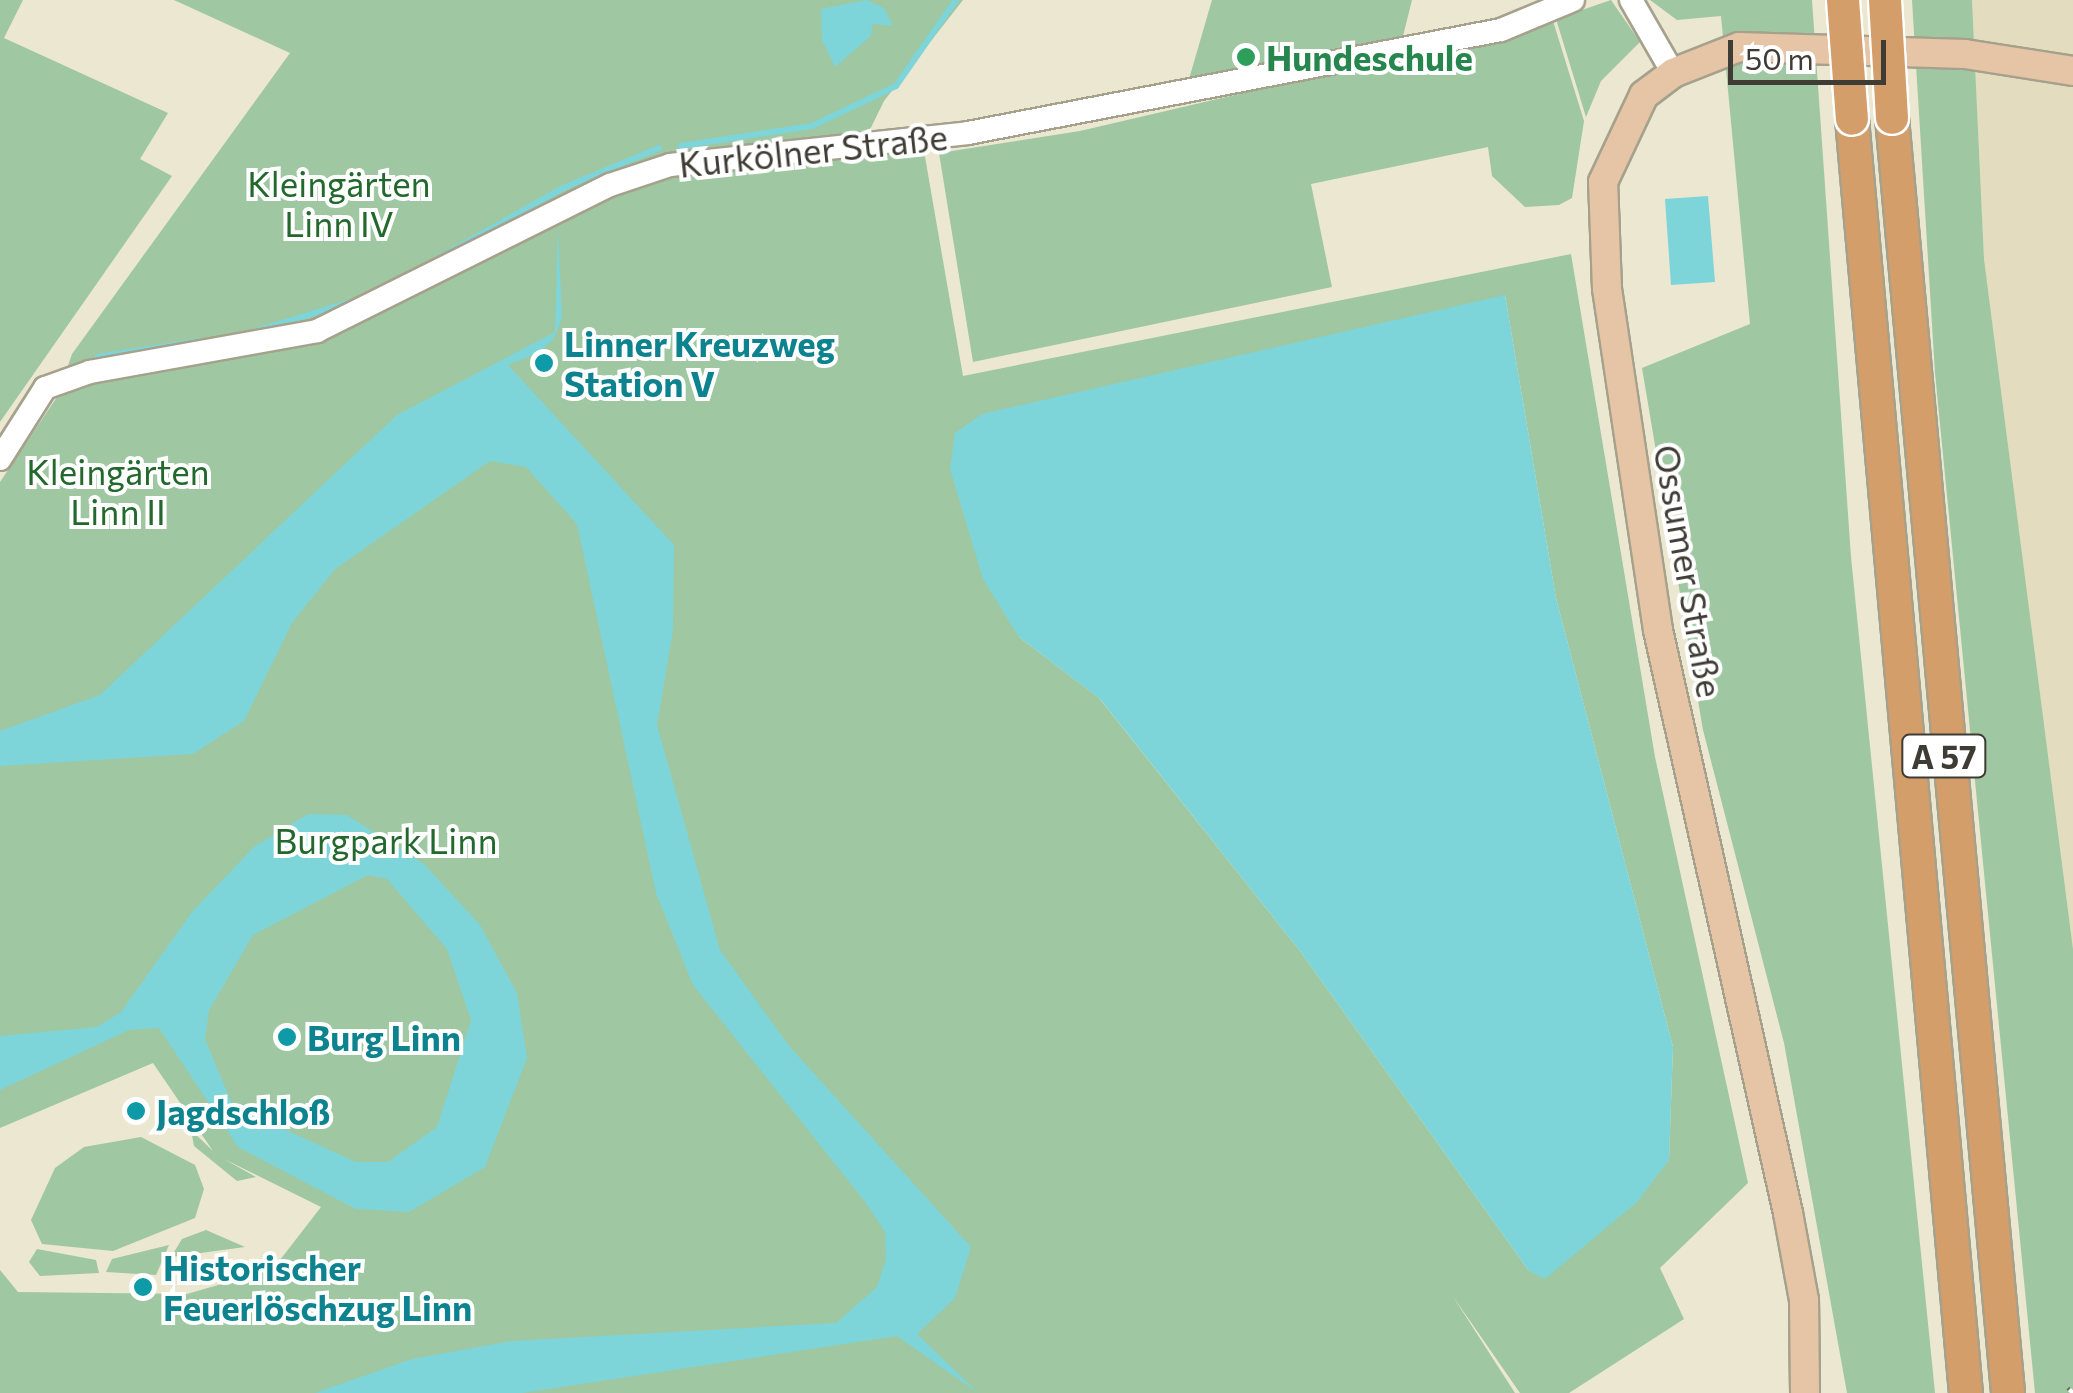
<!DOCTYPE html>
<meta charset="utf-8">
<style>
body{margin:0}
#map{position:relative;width:2073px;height:1393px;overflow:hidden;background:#ebe7d0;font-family:Commissioner,sans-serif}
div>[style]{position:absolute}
.built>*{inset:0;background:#e3dcbf}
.green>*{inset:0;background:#9fc7a1}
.water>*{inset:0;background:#7dd5d9}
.stream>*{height:6px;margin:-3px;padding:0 3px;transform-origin:3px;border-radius:3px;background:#7dd5d9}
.roads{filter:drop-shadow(2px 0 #a5a18c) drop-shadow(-2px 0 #a5a18c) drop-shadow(0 2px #a5a18c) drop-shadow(0 -2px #a5a18c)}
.minor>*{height:22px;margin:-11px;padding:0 11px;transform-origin:11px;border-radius:11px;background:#fff}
.major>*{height:28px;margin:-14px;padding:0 14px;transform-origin:14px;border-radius:14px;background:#e5c5a6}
.highway>*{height:32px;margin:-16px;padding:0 16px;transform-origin:16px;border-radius:16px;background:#d39e6a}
.rail>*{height:10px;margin-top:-5px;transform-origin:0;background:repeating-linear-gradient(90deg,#fff 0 19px,#716e62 0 38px);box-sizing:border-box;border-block:2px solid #716e62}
.bridges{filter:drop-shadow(2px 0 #fff) drop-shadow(-2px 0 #fff) drop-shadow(0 2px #fff) drop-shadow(0 -2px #fff)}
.highway-bridge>*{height:32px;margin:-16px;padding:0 16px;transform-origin:16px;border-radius:16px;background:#d39e6a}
.dots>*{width:28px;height:28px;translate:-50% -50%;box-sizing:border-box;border:5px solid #fff;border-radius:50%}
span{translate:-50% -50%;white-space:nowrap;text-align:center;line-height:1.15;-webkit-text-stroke:8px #fff;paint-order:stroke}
.shield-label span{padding:2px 8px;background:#fff;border:2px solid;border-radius:8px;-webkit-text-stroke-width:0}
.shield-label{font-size:32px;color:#3e3c34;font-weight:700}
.leisure-label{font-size:35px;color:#27864d;font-weight:700}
.left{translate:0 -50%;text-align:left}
.street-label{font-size:35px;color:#3e3c34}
.park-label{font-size:35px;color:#23682c}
.culture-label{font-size:35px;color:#0d838f;font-weight:700}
.scale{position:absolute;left:1728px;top:40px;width:158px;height:45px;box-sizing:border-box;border:5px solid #3e3c34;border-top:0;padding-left:12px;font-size:30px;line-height:35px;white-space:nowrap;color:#3e3c34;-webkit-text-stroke:8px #fff;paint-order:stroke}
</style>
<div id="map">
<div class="built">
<i style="clip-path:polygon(1972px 0,2073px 0,2073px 949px,1984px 259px)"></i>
</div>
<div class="green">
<i style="clip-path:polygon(0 0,23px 0,4px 38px,168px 113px,140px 159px,172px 176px,0 422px)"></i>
<i style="clip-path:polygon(evenodd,174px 0,963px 0,884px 101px,857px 156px,924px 151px,963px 376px,1571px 254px,1655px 757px,1748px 1183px,1660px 1268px,1684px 1319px,1569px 1393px,1520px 1393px,1452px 1295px,1515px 1393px,0 1393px,0 1270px,18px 1292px,187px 1294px,273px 1269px,321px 1207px,224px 1159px,256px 1177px,237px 1181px,194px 1146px,191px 1130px,213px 1151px,153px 1063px,0 1128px,0 482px,57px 397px,72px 354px,290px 53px,174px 0,1505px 295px,1556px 598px,1673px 1047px,1669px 1160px,1529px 1271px,1300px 951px,1099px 698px,1019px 637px,1505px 295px)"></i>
<i style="clip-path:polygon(1212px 0,1412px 0,1403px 36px,1189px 79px)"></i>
<i style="clip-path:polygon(1611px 0,1640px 42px,1601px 81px,1586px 117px,1556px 19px)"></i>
<i style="clip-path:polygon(1650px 0,1812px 0,1851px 557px,1935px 1393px,1847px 1393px,1784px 1043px,1703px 730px,1642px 368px,1750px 324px,1721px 16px,1677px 20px)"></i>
<i style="clip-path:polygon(1912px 0,1972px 0,1984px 259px,2073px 949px,2073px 1393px,2035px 1393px,1935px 373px)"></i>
<i style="clip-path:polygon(1553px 21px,1584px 121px,1572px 198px,1559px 205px,1525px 207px,1492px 176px,1488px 147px,1311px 184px,1332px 287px,973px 362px,939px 153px,1080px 131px)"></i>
<i style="clip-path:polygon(141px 1137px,195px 1165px,204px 1189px,195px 1218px,113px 1251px,42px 1244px,31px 1220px,55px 1168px,84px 1147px)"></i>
<i style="clip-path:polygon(206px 1230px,245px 1247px,171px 1257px,182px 1239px)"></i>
<i style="clip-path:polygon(169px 1245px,156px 1275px,106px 1272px,112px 1259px)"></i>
<i style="clip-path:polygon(37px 1249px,96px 1260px,99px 1273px,40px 1276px,29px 1262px)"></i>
</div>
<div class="water">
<i style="clip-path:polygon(866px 0,884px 8px,893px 26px,872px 24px,871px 36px,835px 67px,822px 40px,821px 9px)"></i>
<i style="clip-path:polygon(1708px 196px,1715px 282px,1671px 285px,1665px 199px)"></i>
<i style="clip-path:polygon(558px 227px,562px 318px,554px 338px,540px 352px,508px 365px,674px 545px,673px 630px,657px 725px,720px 950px,789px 1046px,971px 1247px,955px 1298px,917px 1334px,978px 1393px,897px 1336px,522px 1393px,315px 1393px,412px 1359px,512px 1341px,836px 1323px,877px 1287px,886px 1259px,885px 1232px,866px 1203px,693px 985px,656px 893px,577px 524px,526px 467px,490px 461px,335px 569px,292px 623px,244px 721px,193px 754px,0 766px,0 731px,100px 695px,397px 415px,555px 332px)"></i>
<i style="clip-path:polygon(1505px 295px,1556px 598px,1673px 1047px,1669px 1160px,1637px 1202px,1545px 1279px,1529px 1271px,1300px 951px,1100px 699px,1019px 637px,983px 579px,950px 469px,955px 433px,982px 414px)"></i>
<i style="clip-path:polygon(evenodd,308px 814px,347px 815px,424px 864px,480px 925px,517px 993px,527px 1058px,485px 1167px,409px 1212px,356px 1209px,238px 1147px,159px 1028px,129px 1030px,0 1090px,0 1036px,97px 1027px,121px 1012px,192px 912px,254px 847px,308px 814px,368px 875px,387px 879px,447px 949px,471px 1020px,437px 1127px,388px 1162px,356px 1162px,233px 1106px,205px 1039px,209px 1010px,253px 935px,368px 875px)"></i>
</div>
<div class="stream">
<i style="left:681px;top:146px;width:133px;rotate:-8.7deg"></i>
<i style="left:812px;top:126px;width:93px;rotate:-25.5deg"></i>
<i style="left:896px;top:86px;width:105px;rotate:-55.1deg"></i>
<i style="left:437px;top:259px;width:145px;rotate:-29.4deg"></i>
<i style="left:563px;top:188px;width:104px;rotate:-22.6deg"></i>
<i style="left:256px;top:331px;width:102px;rotate:-17deg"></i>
<i style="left:98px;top:357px;width:103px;rotate:-8.9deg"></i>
</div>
<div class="roads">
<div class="minor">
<i style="left:1631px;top:0;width:84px;rotate:60.1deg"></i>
<i style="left:0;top:459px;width:84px;rotate:-57.6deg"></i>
<i style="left:45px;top:388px;width:48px;rotate:-19.6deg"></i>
<i style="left:90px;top:372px;width:231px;rotate:-10.2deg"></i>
<i style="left:317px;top:331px;width:327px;rotate:-26.5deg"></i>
<i style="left:610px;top:185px;width:63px;rotate:-18.4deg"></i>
<i style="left:670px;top:165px;width:300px;rotate:-6.1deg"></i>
<i style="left:968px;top:133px;width:543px;rotate:-10.94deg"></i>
<i style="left:1501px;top:30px;width:78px;rotate:-22.6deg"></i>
</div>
<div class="major">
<i style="left:1805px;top:1393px;width:93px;rotate:-90.6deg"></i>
<i style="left:1804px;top:1300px;width:88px;rotate:-100.4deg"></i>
<i style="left:1788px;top:1213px;width:597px;rotate:-102.57deg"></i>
<i style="left:1658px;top:630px;width:345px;rotate:-98.5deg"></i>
<i style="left:1607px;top:289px;width:107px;rotate:-92.1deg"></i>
<i style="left:1603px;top:182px;width:96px;rotate:-64.8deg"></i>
<i style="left:1644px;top:95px;width:36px;rotate:-37deg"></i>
<i style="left:1673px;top:73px;width:71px;rotate:-21.5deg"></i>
<i style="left:1739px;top:47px;width:226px;rotate:1.8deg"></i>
<i style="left:1965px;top:54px;width:109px;rotate:8.9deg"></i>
</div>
<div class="highway">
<i style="left:1892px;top:118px;width:1280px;rotate:84.8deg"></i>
<i style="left:1852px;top:119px;width:1279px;rotate:84.89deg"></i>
</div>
</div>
<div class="rail">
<i style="left:2070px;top:1393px;width:4px;rotate:-45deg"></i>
</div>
<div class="bridges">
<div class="highway-bridge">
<i style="left:1843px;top:0;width:119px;rotate:85.7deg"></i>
<i style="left:1885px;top:0;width:118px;rotate:86.6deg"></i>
</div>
</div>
<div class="dots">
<i style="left:1246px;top:57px;background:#2e9e5b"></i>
<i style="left:544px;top:363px;background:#0f9aa8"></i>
<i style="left:287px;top:1037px;background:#0f9aa8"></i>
<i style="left:136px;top:1111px;background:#0f9aa8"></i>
<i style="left:143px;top:1287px;background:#0f9aa8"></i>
</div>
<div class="shield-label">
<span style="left:1944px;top:756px">A 57</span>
</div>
<div class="leisure-label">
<span class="left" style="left:1266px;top:57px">Hundeschule</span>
</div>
<div class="street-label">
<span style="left:813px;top:150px;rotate:-6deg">Kurkölner Straße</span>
<span style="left:1689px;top:571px;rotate:80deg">Ossumer Straße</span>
</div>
<div class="park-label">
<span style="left:339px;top:203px">Kleingärten<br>Linn IV</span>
<span style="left:118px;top:491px">Kleingärten<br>Linn II</span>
<span style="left:386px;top:840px">Burgpark Linn</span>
</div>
<div class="culture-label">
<span class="left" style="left:564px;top:363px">Linner Kreuzweg<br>Station V</span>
<span class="left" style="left:307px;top:1037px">Burg Linn</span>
<span class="left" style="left:156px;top:1111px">Jagdschloß</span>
<span class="left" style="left:163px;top:1287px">Historischer<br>Feuerlöschzug Linn</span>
</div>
<div class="scale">50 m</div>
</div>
